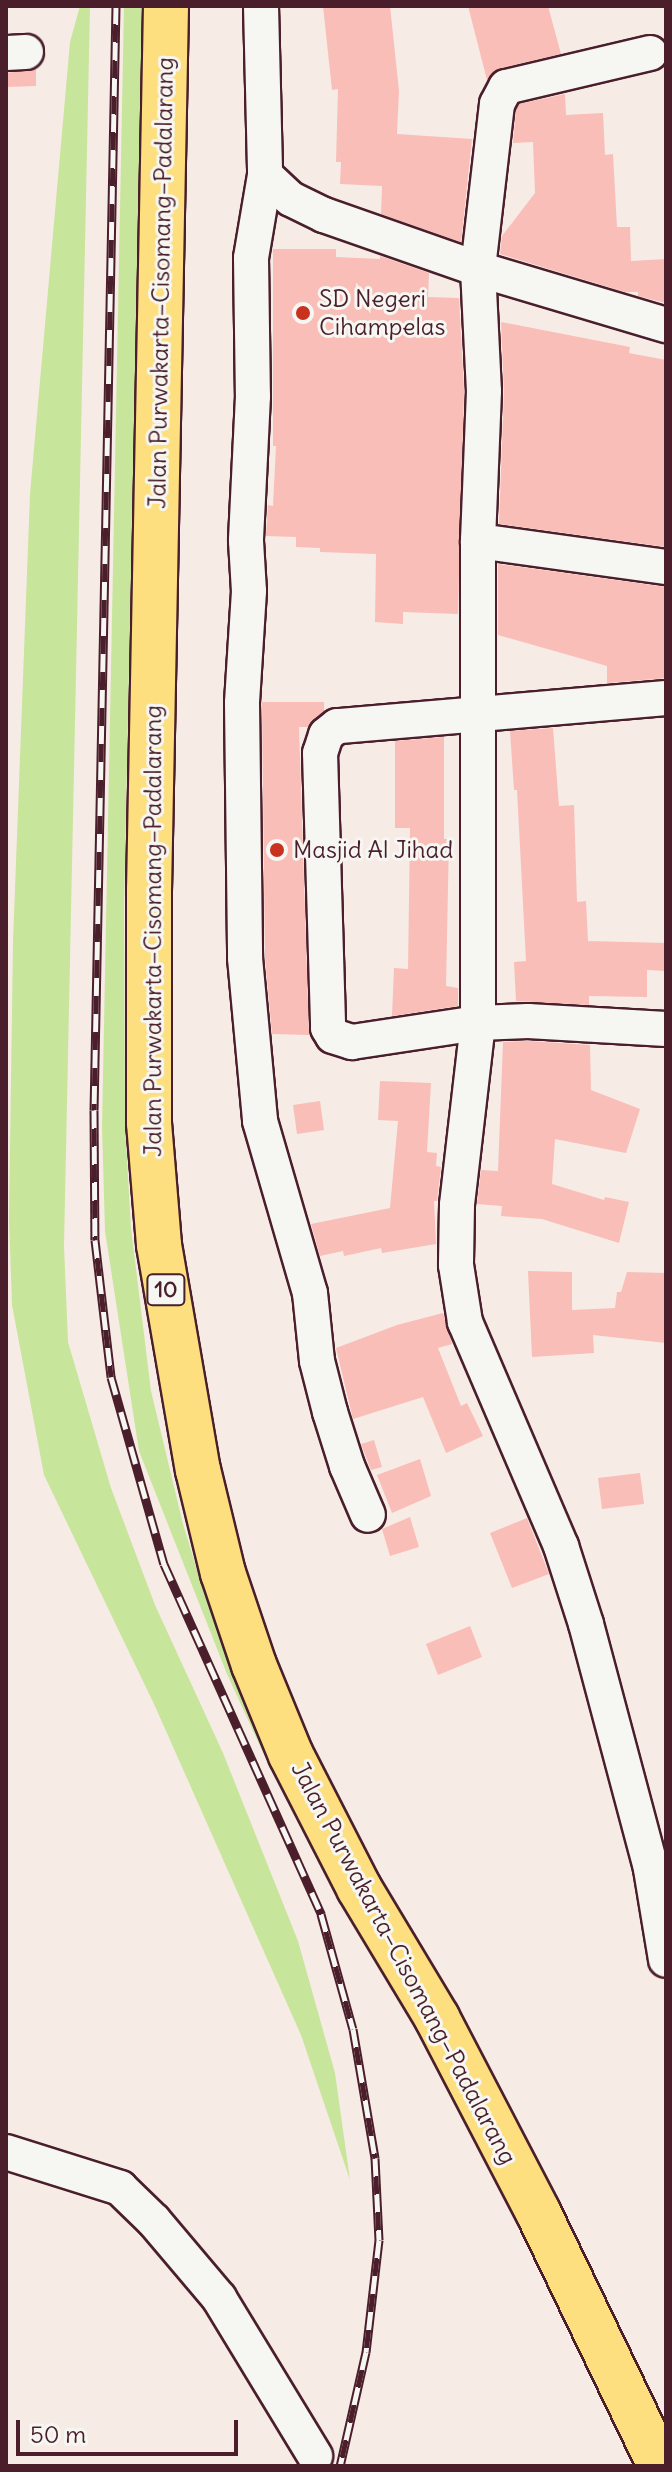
<!DOCTYPE html>
<meta charset="utf-8">
<style>
body{margin:0}
#map{position:relative;width:672px;height:2472px;overflow:hidden;background:#f7ebe6;font-family:Delius,sans-serif}
div>[style]{position:absolute}
.green>*{inset:0;background:#c8e59c}
.building>*{inset:0;background:#f9beb7}
.roads{filter:drop-shadow(2px 0 #4a1f2b) drop-shadow(-2px 0 #4a1f2b) drop-shadow(0 2px #4a1f2b) drop-shadow(0 -2px #4a1f2b)}
.minor>*{height:34px;margin:-17px;padding:0 17px;transform-origin:17px;border-radius:17px;background:#f6f6f2}
.highway>*{height:44px;margin:-22px;padding:0 22px;transform-origin:22px;border-radius:22px;background:#fddf80}
.rail>*{height:9px;margin-top:-4.5px;transform-origin:0;background:repeating-linear-gradient(90deg,#f6f6f2 0 18px,#4a1f2b 0 36px);box-sizing:border-box;border-block:2px solid #4a1f2b}
.dots>*{width:22px;height:22px;translate:-50% -50%;box-sizing:border-box;border:4px solid #f6f6f2;border-radius:50%}
span{translate:-50% -50%;white-space:nowrap;text-align:center;line-height:1.15;-webkit-text-stroke:6px #f6f6f2;paint-order:stroke}
.shield-label span{padding:2px 6px;background:#f6f6f2;border:2px solid;border-radius:6px;-webkit-text-stroke-width:0}
.shield-label{font-size:22px;color:#4a1f2b;font-weight:700}
.street-label{font-size:24px;color:#4a1f2b}
.poi-label{font-size:24px;color:#4a1f2b}
.left{translate:0 -50%;text-align:left}
.frame{position:absolute;inset:0;border:8px solid #4a1f2b;pointer-events:none}
.scale{position:absolute;left:16px;top:2420px;width:222px;height:36px;box-sizing:border-box;border:4px solid #4a1f2b;border-top:0;padding-left:10px;font-size:24px;line-height:28px;white-space:nowrap;color:#4a1f2b;-webkit-text-stroke:6px #f6f6f2;paint-order:stroke}
</style>
<div id="map">
<div class="green">
<i style="clip-path:polygon(80px 6px,90px 6px,64px 1246px,68px 1342px,111px 1488px,155px 1605px,223px 1753px,298px 1941px,335px 2073px,350px 2180px,301px 2035px,154px 1704px,44px 1475px,12px 1305px,9px 1219px,13px 941px,30px 494px,70px 42px)"></i>
<i style="clip-path:polygon(124px 6px,143px 6px,124px 907px,125px 1125px,131px 1228px,151px 1391px,183px 1524px,204px 1593px,271px 1756px,266px 1759px,227px 1674px,139px 1451px,105px 1231px,102px 1127px)"></i>
</div>
<div class="building">
<i style="clip-path:polygon(323px 6px,390px 6px,399px 91px,397px 134px,472px 139px,461px 242px,381px 214px,382px 186px,340px 184px,341px 162px,336px 162px,338px 89px,332px 90px)"></i>
<i style="clip-path:polygon(468px 6px,548px 6px,561px 54px,501px 68px,487px 80px)"></i>
<i style="clip-path:polygon(36px 69px,36px 86px,6px 87px,6px 73px)"></i>
<i style="clip-path:polygon(565px 94px,566px 115px,603px 113px,605px 155px,613px 154px,617px 227px,630px 227px,631px 261px,666px 259px,666px 303px,638px 296px,638px 292px,625px 292px,500px 254px,502px 236px,535px 193px,533px 142px,513px 143px,516px 110px,519px 104px)"></i>
<i style="clip-path:polygon(273px 249px,336px 249px,336px 257px,380px 259px,380px 256px,429px 273px,428px 297px,459px 298px,464px 391px,458px 614px,403px 612px,403px 624px,375px 622px,376px 554px,320px 552px,320px 548px,296px 547px,296px 537px,266px 536px,268px 505px,273px 506px,276px 446px,273px 446px)"></i>
<i style="clip-path:polygon(501px 322px,630px 347px,629px 353px,666px 360px,666px 547px,499px 524px,504px 392px)"></i>
<i style="clip-path:polygon(498px 564px,666px 587px,666px 678px,607px 683px,607px 666px,498px 635px)"></i>
<i style="clip-path:polygon(262px 702px,324px 702px,324px 711px,308px 727px,299px 727px,309px 1035px,272px 1034px,265px 957px)"></i>
<i style="clip-path:polygon(553px 728px,559px 806px,574px 805px,577px 902px,586px 901px,588px 941px,666px 943px,666px 971px,647px 970px,647px 997px,589px 996px,589px 1005px,516px 1001px,514px 962px,526px 961px,517px 790px,514px 790px,510px 731px)"></i>
<i style="clip-path:polygon(444px 737px,444px 839px,449px 839px,446px 986px,458px 988px,458px 1006px,392px 1016px,394px 968px,408px 969px,410px 828px,395px 828px,395px 741px)"></i>
<i style="clip-path:polygon(528px 1041px,590px 1045px,591px 1090px,640px 1109px,626px 1153px,555px 1139px,552px 1184px,604px 1200px,605px 1197px,629px 1202px,619px 1243px,542px 1219px,501px 1216px,502px 1206px,477px 1204px,481px 1170px,498px 1171px,503px 1042px)"></i>
<i style="clip-path:polygon(380px 1081px,431px 1083px,427px 1152px,437px 1153px,436px 1166px,441px 1167px,437px 1201px,434px 1201px,436px 1244px,382px 1253px,381px 1248px,344px 1256px,343px 1251px,320px 1256px,311px 1224px,390px 1208px,398px 1121px,378px 1120px)"></i>
<i style="clip-path:polygon(320px 1101px,324px 1130px,297px 1134px,293px 1105px)"></i>
<i style="clip-path:polygon(528px 1271px,572px 1272px,572px 1310px,615px 1308px,617px 1292px,621px 1292px,627px 1272px,666px 1273px,666px 1343px,593px 1335px,594px 1353px,532px 1357px)"></i>
<i style="clip-path:polygon(443px 1313px,452px 1344px,438px 1348px,461px 1406px,467px 1403px,483px 1436px,446px 1453px,423px 1397px,353px 1419px,336px 1348px,397px 1325px)"></i>
<i style="clip-path:polygon(374px 1440px,382px 1467px,371px 1470px,361px 1444px)"></i>
<i style="clip-path:polygon(420px 1459px,431px 1496px,392px 1513px,377px 1475px)"></i>
<i style="clip-path:polygon(640px 1473px,644px 1504px,602px 1509px,598px 1478px)"></i>
<i style="clip-path:polygon(410px 1517px,419px 1547px,390px 1556px,382px 1529px)"></i>
<i style="clip-path:polygon(527px 1518px,549px 1574px,512px 1588px,490px 1533px)"></i>
<i style="clip-path:polygon(470px 1626px,482px 1657px,438px 1675px,426px 1644px)"></i>
</div>
<div class="roads">
<div class="minor">
<i style="left:261px;top:6px;width:169px;rotate:88.6deg"></i>
<i style="left:265px;top:175px;width:35px;rotate:43deg"></i>
<i style="left:291px;top:199px;width:37px;rotate:26deg"></i>
<i style="left:324px;top:215px;width:163px;rotate:19.3deg"></i>
<i style="left:478px;top:269px;width:196px;rotate:16.6deg"></i>
<i style="left:6px;top:53px;width:20px;rotate:-3deg"></i>
<i style="left:650px;top:53px;width:148px;rotate:166.7deg"></i>
<i style="left:506px;top:87px;width:19px;rotate:118deg"></i>
<i style="left:497px;top:104px;width:166px;rotate:96.6deg"></i>
<i style="left:478px;top:269px;width:122px;rotate:87.2deg"></i>
<i style="left:484px;top:391px;width:150px;rotate:92.3deg"></i>
<i style="left:478px;top:541px;width:482px;rotate:90deg"></i>
<i style="left:478px;top:1023px;width:183px;rotate:96.6deg"></i>
<i style="left:457px;top:1205px;width:60px;rotate:91deg"></i>
<i style="left:456px;top:1265px;width:58px;rotate:81deg"></i>
<i style="left:465px;top:1322px;width:244px;rotate:66.8deg"></i>
<i style="left:561px;top:1546px;width:82px;rotate:72.2deg"></i>
<i style="left:586px;top:1624px;width:253px;rotate:75.1deg"></i>
<i style="left:651px;top:1869px;width:92px;rotate:80.6deg"></i>
<i style="left:265px;top:175px;width:84px;rotate:99.6deg"></i>
<i style="left:251px;top:258px;width:138px;rotate:89.2deg"></i>
<i style="left:253px;top:396px;width:145px;rotate:92.8deg"></i>
<i style="left:246px;top:541px;width:50px;rotate:86.6deg"></i>
<i style="left:249px;top:591px;width:112px;rotate:93.6deg"></i>
<i style="left:242px;top:703px;width:255px;rotate:89.3deg"></i>
<i style="left:245px;top:958px;width:164px;rotate:84.7deg"></i>
<i style="left:260px;top:1121px;width:179px;rotate:73.8deg"></i>
<i style="left:310px;top:1293px;width:68px;rotate:84.1deg"></i>
<i style="left:317px;top:1361px;width:53px;rotate:75.7deg"></i>
<i style="left:330px;top:1412px;width:57px;rotate:72.5deg"></i>
<i style="left:347px;top:1466px;width:53px;rotate:66.8deg"></i>
<i style="left:478px;top:541px;width:190px;rotate:7.9deg"></i>
<i style="left:666px;top:698px;width:330px;rotate:175.1deg"></i>
<i style="left:337px;top:726px;width:14px;rotate:141deg"></i>
<i style="left:326px;top:735px;width:19px;rotate:108deg"></i>
<i style="left:320px;top:753px;width:275px;rotate:88.3deg"></i>
<i style="left:328px;top:1028px;width:9px;rotate:58deg"></i>
<i style="left:333px;top:1036px;width:20px;rotate:18deg"></i>
<i style="left:352px;top:1042px;width:127px;rotate:-8.6deg"></i>
<i style="left:478px;top:1023px;width:50px;rotate:-2.3deg"></i>
<i style="left:528px;top:1021px;width:138px;rotate:3.3deg"></i>
<i style="left:6px;top:2152px;width:120px;rotate:17.5deg"></i>
<i style="left:120px;top:2188px;width:47px;rotate:44.1deg"></i>
<i style="left:154px;top:2221px;width:101px;rotate:49.8deg"></i>
<i style="left:219px;top:2298px;width:185px;rotate:58.7deg"></i>
</div>
<div class="highway">
<i style="left:166px;top:6px;width:884px;rotate:91.1deg"></i>
<i style="left:149px;top:890px;width:233px;rotate:90deg"></i>
<i style="left:149px;top:1123px;width:122px;rotate:85.3deg"></i>
<i style="left:159px;top:1245px;width:228px;rotate:80.2deg"></i>
<i style="left:198px;top:1470px;width:106px;rotate:76.4deg"></i>
<i style="left:223px;top:1573px;width:97px;rotate:71.4deg"></i>
<i style="left:254px;top:1665px;width:97px;rotate:67.7deg"></i>
<i style="left:291px;top:1755px;width:149px;rotate:62.9deg"></i>
<i style="left:359px;top:1888px;width:152px;rotate:59deg"></i>
<i style="left:437px;top:2018px;width:219px;rotate:62.5deg"></i>
<i style="left:538px;top:2212px;width:282px;rotate:64.3deg"></i>
</div>
</div>
<div class="rail">
<i style="left:116px;top:6px;width:1104px;rotate:91.14deg"></i>
<i style="left:94px;top:1110px;width:130px;rotate:89.6deg"></i>
<i style="left:95px;top:1240px;width:138px;rotate:83.3deg"></i>
<i style="left:111px;top:1377px;width:194px;rotate:74.2deg"></i>
<i style="left:164px;top:1564px;width:384px;rotate:65.8deg"></i>
<i style="left:321px;top:1914px;width:119px;rotate:74.5deg"></i>
<i style="left:353px;top:2029px;width:131px;rotate:80.3deg"></i>
<i style="left:375px;top:2158px;width:82px;rotate:87.2deg"></i>
<i style="left:379px;top:2240px;width:113px;rotate:96.6deg"></i>
<i style="left:366px;top:2352px;width:117px;rotate:102.8deg"></i>
</div>
<div class="dots">
<i style="left:303px;top:313px;background:#c8321e"></i>
<i style="left:277px;top:850px;background:#c8321e"></i>
</div>
<div class="shield-label">
<span style="left:166px;top:1290px">10</span>
</div>
<div class="street-label">
<span style="left:161px;top:283px;rotate:-89deg">Jalan Purwakarta–Cisomang–Padalarang</span>
<span style="left:153px;top:931px;rotate:-90deg">Jalan Purwakarta–Cisomang–Padalarang</span>
<span style="left:404px;top:1963px;rotate:62deg">Jalan Purwakarta–Cisomang–Padalarang</span>
</div>
<div class="poi-label">
<span class="left" style="left:319px;top:313px">SD Negeri<br>Cihampelas</span>
<span class="left" style="left:293px;top:850px">Masjid Al Jihad</span>
</div>
<div class="frame"></div>
<div class="scale">50 m</div>
</div>
